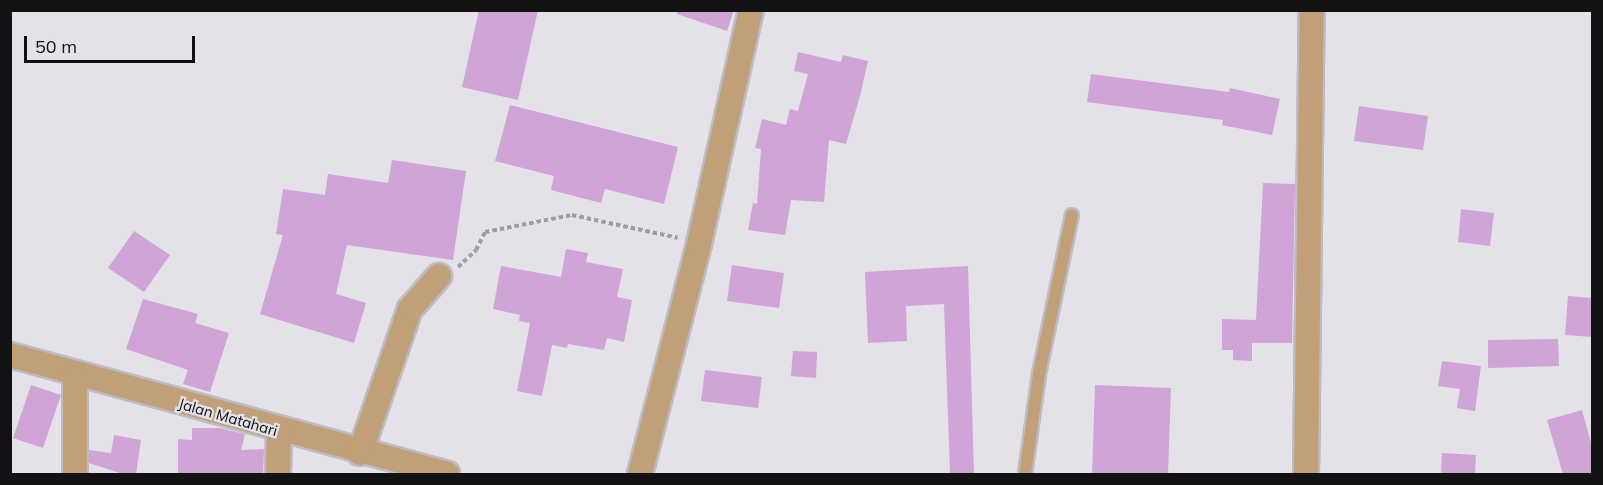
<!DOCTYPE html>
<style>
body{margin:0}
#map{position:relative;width:1603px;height:485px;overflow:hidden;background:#e4e1e8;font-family:Mulish,sans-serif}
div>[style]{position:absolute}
.building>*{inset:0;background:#d1a4d8}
.path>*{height:4px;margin-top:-2px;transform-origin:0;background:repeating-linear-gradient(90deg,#9f9ca2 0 4.5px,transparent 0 7.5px)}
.roads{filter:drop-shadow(2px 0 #bebcc2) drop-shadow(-2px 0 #bebcc2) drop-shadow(0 2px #bebcc2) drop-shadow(0 -2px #bebcc2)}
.lane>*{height:12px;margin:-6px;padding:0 6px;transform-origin:6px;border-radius:6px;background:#c19f78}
.street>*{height:24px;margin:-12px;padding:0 12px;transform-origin:12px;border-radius:12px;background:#c19f78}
span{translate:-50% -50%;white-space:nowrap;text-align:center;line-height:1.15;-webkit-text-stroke:4.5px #e4e1e8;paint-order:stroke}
.street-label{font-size:15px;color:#121113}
.frame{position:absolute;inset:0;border:12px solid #121113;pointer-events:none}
.scale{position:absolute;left:24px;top:36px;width:171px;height:27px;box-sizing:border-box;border:3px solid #121113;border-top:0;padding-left:8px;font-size:18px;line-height:21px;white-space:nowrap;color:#121113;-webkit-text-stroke:4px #e4e1e8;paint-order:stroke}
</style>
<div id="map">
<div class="building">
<i style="clip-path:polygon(479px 10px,538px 10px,518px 100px,462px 87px)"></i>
<i style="clip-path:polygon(677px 10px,734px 10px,727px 31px,677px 14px)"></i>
<i style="clip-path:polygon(798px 52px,841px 62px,843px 55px,868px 61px,860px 96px,846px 144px,829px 140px,824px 202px,791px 200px,785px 235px,748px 230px,753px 203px,757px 204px,761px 149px,755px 148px,762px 119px,786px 125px,790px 109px,798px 111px,808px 74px,794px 71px)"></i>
<i style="clip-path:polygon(1091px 74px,1229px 92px,1230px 88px,1280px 99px,1272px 135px,1222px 125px,1223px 120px,1087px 102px)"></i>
<i style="clip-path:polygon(510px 105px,678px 147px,664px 204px,605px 189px,601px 203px,551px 190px,554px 176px,495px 161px)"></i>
<i style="clip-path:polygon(1359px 106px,1428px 116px,1423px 150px,1354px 141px)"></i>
<i style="clip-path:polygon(392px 160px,466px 171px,453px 260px,347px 245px,336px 294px,366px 303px,354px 343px,260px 314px,283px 235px,276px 234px,283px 189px,325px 195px,328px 174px,388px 183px)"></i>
<i style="clip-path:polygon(1263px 183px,1295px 184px,1292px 343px,1252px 343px,1252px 361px,1233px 360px,1233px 350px,1222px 350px,1222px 319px,1256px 320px)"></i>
<i style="clip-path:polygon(1461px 209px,1494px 213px,1490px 246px,1458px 242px)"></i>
<i style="clip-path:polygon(134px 231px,170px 255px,144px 292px,108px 268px)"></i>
<i style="clip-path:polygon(566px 249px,588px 253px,586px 262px,623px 269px,617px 297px,632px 300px,624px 342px,607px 338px,604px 350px,568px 344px,567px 348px,552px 345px,542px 396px,517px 391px,530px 323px,519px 321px,520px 315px,493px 309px,501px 266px,561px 277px)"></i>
<i style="clip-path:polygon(732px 265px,784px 273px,779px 308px,727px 301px)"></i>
<i style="clip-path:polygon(968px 266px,974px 474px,950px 474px,944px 304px,906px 306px,907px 341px,868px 343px,865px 272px)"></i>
<i style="clip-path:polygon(1568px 296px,1593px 298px,1593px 337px,1565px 335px)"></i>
<i style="clip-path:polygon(143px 299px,198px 314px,195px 323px,229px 333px,210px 392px,183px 384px,188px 370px,126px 349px)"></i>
<i style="clip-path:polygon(1558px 339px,1559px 366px,1488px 368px,1488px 340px)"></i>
<i style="clip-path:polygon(793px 351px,817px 352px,816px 378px,791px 376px)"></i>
<i style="clip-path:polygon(1442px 361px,1481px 366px,1475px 411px,1457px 408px,1460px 389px,1438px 386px)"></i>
<i style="clip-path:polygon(705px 370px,762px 377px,758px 408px,701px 401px)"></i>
<i style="clip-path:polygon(31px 385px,61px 395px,43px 448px,13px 438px)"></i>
<i style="clip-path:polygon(1095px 385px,1171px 388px,1168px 474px,1092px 474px)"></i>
<i style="clip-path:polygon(1582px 410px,1593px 450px,1593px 474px,1563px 474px,1547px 420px)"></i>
<i style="clip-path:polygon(192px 428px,220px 428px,245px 434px,241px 450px,264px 449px,263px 474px,178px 474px,178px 439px,192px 440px)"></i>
<i style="clip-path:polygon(114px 435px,141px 440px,136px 474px,123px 474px,89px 463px,89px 450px,111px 453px)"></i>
<i style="clip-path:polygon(1442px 453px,1476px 455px,1475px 474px,1441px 474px)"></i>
</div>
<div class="path">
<i style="left:458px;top:267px;width:25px;rotate:-43deg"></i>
<i style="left:476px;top:250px;width:20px;rotate:-63deg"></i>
<i style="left:485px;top:232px;width:89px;rotate:-11.1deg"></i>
<i style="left:572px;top:215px;width:108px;rotate:12.2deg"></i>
</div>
<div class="roads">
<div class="lane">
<i style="left:1025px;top:474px;width:101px;rotate:-82deg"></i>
<i style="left:1039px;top:374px;width:162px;rotate:-78.3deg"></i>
</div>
<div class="street">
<i style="left:10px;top:355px;width:453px;rotate:15.2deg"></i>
<i style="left:360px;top:453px;width:152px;rotate:-70.9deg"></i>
<i style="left:410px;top:309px;width:44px;rotate:-48.7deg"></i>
<i style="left:75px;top:474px;width:99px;rotate:-90deg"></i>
<i style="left:278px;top:474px;width:43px;rotate:-88.7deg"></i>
<i style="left:640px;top:474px;width:237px;rotate:-75.6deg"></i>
<i style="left:699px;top:244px;width:240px;rotate:-77.5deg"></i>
<i style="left:1306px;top:474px;width:464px;rotate:-89.3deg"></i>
</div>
</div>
<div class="street-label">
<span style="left:228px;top:417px;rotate:16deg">Jalan Matahari</span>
</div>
<div class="frame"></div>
<div class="scale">50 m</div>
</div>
